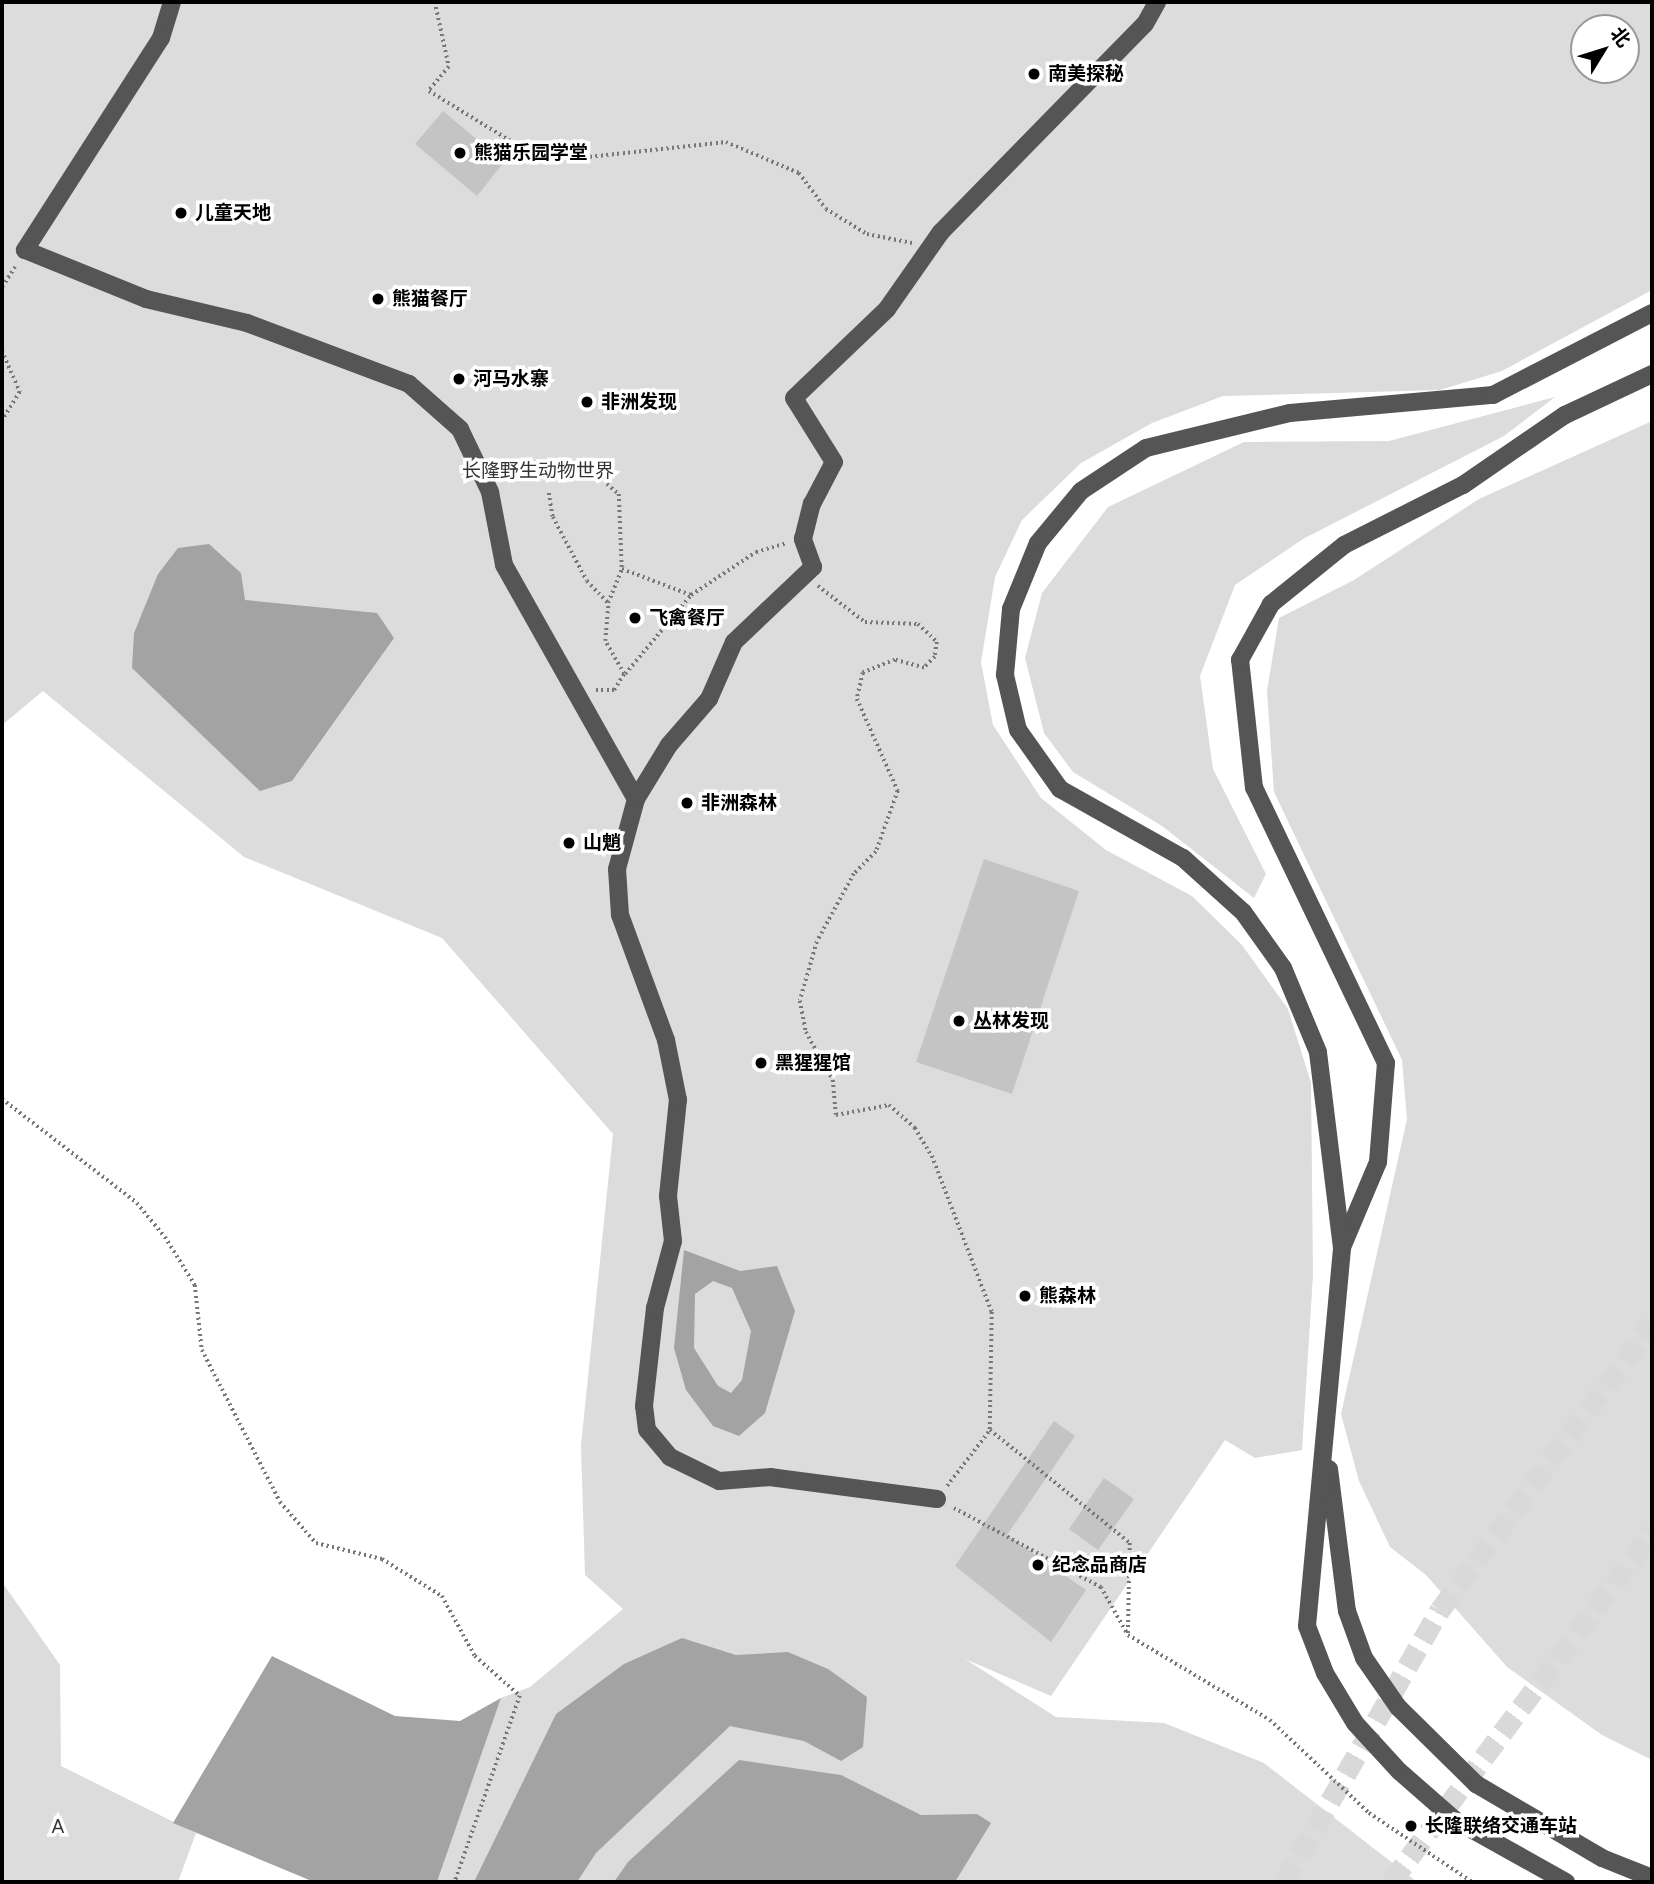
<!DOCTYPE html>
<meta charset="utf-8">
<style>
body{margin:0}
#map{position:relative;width:1654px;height:1884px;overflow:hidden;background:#fff;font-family:Figtree,"Noto Sans SC",sans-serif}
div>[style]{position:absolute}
.green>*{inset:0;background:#dcdcdc}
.water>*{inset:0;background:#a3a3a3}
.building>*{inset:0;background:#c4c4c4}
.highway-tunnel>*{height:21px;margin-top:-10.5px;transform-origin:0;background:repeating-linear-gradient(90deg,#d9d9d9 0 21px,transparent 0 31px)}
.path>*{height:3.5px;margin-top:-1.75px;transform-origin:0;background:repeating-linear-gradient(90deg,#777 0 2px,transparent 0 5.5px)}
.minor>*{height:18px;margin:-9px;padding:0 9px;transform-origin:9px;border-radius:9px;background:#555}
.dots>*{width:19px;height:19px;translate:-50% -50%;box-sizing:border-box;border:4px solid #fff;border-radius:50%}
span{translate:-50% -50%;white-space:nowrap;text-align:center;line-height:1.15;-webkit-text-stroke:7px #fff;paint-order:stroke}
.poi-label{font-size:19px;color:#000;font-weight:700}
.left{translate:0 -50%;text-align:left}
.park-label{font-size:19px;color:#333}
.frame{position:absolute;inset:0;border:4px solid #000;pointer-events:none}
.north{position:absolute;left:1570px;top:14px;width:70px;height:70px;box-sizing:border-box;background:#fff;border:2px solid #999;border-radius:50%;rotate:52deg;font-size:19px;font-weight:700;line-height:28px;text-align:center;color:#000}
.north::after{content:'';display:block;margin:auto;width:24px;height:32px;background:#000;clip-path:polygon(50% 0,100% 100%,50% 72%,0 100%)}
</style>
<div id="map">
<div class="green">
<i style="clip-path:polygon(evenodd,2px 2px,1652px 2px,1652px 290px,1502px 371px,1440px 390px,1223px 396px,1152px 423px,1081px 463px,1022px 520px,995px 577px,981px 662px,993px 725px,1041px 798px,1106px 850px,1192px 896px,1242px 945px,1288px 1009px,1311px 1083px,1313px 1275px,1302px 1450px,1255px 1458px,1225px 1440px,1051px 1696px,965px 1659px,1056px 1717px,1164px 1723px,1264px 1763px,1417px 1882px,437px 1882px,501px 1698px,530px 1687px,623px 1609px,585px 1575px,581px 1445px,613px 1134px,442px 938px,244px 857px,43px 691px,2px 725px,2px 2px,1584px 28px,1626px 28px,1626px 70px,1584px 70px,1584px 28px)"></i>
<i style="clip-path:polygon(1555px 397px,1504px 436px,1303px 539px,1235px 585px,1200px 676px,1213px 769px,1266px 874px,1254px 898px,1162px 826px,1073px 772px,1044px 733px,1025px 658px,1042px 593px,1108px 507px,1244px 442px,1389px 441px)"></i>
<i style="clip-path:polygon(1652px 421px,1652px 1760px,1602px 1735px,1507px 1667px,1426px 1575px,1390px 1547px,1359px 1481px,1341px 1414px,1407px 1119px,1402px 1060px,1274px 792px,1267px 691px,1279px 618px,1354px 580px,1479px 499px)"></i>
<i style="clip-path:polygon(2px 1582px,60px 1665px,61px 1766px,196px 1833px,178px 1882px,2px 1882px)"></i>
</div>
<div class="water">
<i style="clip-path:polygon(209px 544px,241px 573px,245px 600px,377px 613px,394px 638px,292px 781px,260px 791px,132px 668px,134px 633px,158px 574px,178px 548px)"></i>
<i style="clip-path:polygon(evenodd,684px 1250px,740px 1271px,777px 1266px,795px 1311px,765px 1413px,739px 1436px,713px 1426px,686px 1390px,674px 1348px,684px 1250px,713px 1281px,732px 1288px,751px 1331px,742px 1380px,731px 1393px,718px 1386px,694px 1348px,695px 1294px,713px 1281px)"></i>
<i style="clip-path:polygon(682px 1638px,736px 1655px,788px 1652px,828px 1669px,867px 1697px,863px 1747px,841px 1761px,804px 1741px,730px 1726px,596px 1853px,577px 1882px,474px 1882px,556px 1714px,624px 1664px)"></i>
<i style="clip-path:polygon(272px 1656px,395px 1716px,460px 1721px,501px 1698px,437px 1882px,314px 1882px,173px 1823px)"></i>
<i style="clip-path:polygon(739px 1760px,841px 1775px,921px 1815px,977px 1814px,991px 1823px,955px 1882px,614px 1882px,628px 1862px)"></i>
</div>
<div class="building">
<i style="clip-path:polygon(443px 111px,504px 162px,477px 196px,415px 144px)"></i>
<i style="clip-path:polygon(984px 859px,1079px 891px,1012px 1094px,916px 1062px)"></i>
<i style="clip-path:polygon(1054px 1421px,1075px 1436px,1007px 1535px,1086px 1590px,1051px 1642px,955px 1566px)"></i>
<i style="clip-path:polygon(1104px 1478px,1134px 1499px,1098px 1550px,1069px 1529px)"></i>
</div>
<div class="highway-tunnel">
<i style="left:1284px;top:1882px;width:314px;rotate:-60.2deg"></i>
<i style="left:1440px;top:1610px;width:357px;rotate:-53.5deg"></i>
<i style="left:1391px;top:1882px;width:437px;rotate:-53.3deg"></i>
</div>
<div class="path">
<i style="left:435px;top:2px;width:66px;rotate:77.8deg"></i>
<i style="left:449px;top:67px;width:31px;rotate:130deg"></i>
<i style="left:429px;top:91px;width:109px;rotate:31.5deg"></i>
<i style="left:522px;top:148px;width:58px;rotate:10deg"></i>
<i style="left:579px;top:158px;width:148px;rotate:-6.2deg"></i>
<i style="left:726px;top:142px;width:79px;rotate:23deg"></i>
<i style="left:799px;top:173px;width:45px;rotate:53.1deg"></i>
<i style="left:826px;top:209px;width:48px;rotate:31.4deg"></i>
<i style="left:867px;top:234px;width:46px;rotate:11.3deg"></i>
<i style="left:2px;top:287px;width:24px;rotate:-57deg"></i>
<i style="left:2px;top:351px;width:45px;rotate:66.3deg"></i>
<i style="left:20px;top:392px;width:34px;rotate:122deg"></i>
<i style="left:607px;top:484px;width:16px;rotate:40deg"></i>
<i style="left:619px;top:494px;width:75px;rotate:87.7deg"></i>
<i style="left:549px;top:493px;width:24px;rotate:81deg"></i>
<i style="left:553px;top:517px;width:72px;rotate:62deg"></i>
<i style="left:587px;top:581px;width:30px;rotate:46deg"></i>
<i style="left:818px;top:586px;width:59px;rotate:37.5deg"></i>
<i style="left:865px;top:622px;width:53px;rotate:2.2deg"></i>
<i style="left:918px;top:624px;width:26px;rotate:43deg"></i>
<i style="left:937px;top:642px;width:15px;rotate:98deg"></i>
<i style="left:935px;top:657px;width:16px;rotate:135deg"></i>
<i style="left:924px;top:668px;width:30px;rotate:-165deg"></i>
<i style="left:895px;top:660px;width:35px;rotate:158deg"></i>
<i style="left:863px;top:673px;width:27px;rotate:103deg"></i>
<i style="left:857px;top:699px;width:101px;rotate:66deg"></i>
<i style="left:898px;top:791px;width:65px;rotate:109.8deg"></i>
<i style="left:876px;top:852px;width:31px;rotate:135deg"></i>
<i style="left:854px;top:874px;width:77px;rotate:118.6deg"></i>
<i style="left:817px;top:942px;width:61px;rotate:106.1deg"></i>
<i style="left:800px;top:1001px;width:32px;rotate:79deg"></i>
<i style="left:806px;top:1032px;width:55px;rotate:60.6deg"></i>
<i style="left:833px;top:1080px;width:35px;rotate:85deg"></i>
<i style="left:836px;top:1115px;width:54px;rotate:-10.7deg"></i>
<i style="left:889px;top:1105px;width:35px;rotate:41deg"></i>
<i style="left:915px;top:1128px;width:33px;rotate:59deg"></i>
<i style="left:932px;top:1156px;width:167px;rotate:69deg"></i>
<i style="left:992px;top:1312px;width:118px;rotate:91deg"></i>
<i style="left:625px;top:674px;width:103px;rotate:-50.1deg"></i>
<i style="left:596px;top:690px;width:18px"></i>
<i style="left:614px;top:690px;width:19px;rotate:-58deg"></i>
<i style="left:624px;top:674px;width:38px;rotate:-120deg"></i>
<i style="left:605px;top:641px;width:38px;rotate:-85deg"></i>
<i style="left:608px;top:603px;width:37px;rotate:-68deg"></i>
<i style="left:622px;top:569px;width:74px;rotate:20.6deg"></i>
<i style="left:691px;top:595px;width:78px;rotate:-33.5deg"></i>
<i style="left:756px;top:552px;width:32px;rotate:-16deg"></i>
<i style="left:2px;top:1099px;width:170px;rotate:37.6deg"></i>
<i style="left:137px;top:1203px;width:44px;rotate:50.5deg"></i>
<i style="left:165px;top:1237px;width:57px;rotate:58deg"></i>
<i style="left:195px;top:1285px;width:65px;rotate:83.9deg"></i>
<i style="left:202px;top:1350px;width:171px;rotate:62.8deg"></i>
<i style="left:280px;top:1502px;width:55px;rotate:48.7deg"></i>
<i style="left:316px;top:1543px;width:68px;rotate:13.6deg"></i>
<i style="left:382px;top:1559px;width:70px;rotate:31.7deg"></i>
<i style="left:442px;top:1596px;width:68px;rotate:61.2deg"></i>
<i style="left:475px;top:1656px;width:60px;rotate:41.6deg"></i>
<i style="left:520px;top:1696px;width:197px;rotate:109.3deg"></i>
<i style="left:947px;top:1486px;width:71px;rotate:-52.5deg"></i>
<i style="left:990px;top:1430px;width:180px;rotate:38.9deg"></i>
<i style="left:1130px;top:1543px;width:92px;rotate:91.2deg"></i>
<i style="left:1128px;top:1635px;width:165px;rotate:30.9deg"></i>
<i style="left:1270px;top:1720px;width:136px;rotate:43.2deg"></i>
<i style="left:1369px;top:1813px;width:124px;rotate:33.8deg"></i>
<i style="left:954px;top:1508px;width:167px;rotate:28.3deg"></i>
<i style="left:1101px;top:1587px;width:55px;rotate:60.6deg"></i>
</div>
<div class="minor">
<i style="left:172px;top:2px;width:38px;rotate:107deg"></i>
<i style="left:161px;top:38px;width:252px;rotate:122.7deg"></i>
<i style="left:25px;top:250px;width:131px;rotate:22deg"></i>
<i style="left:146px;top:299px;width:104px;rotate:13.4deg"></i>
<i style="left:247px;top:323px;width:173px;rotate:20.6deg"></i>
<i style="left:409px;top:384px;width:68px;rotate:41.4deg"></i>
<i style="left:460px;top:429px;width:70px;rotate:64.5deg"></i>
<i style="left:490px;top:492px;width:74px;rotate:79.1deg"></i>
<i style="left:504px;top:565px;width:269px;rotate:60.6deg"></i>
<i style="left:1343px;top:1245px;width:90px;rotate:-67.1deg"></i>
<i style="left:1378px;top:1162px;width:99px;rotate:-85.4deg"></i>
<i style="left:1386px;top:1063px;width:305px;rotate:-115.6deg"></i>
<i style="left:1254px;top:788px;width:129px;rotate:-96.2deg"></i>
<i style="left:1240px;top:660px;width:64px;rotate:-61deg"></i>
<i style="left:1271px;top:604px;width:94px;rotate:-38.9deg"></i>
<i style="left:1344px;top:545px;width:133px;rotate:-26.8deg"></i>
<i style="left:1463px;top:485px;width:124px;rotate:-34.5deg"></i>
<i style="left:1565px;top:415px;width:96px;rotate:-25.2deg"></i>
<i style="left:1329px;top:1469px;width:143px;rotate:82.8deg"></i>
<i style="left:1347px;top:1611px;width:50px;rotate:70.1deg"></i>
<i style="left:1364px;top:1658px;width:60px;rotate:55.2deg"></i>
<i style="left:1398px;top:1707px;width:110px;rotate:44.6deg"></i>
<i style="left:1476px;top:1784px;width:146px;rotate:30.4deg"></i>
<i style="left:1602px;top:1858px;width:54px;rotate:21.8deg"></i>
<i style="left:937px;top:1499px;width:167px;rotate:-172.5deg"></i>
<i style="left:771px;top:1477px;width:52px;rotate:175.6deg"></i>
<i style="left:719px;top:1481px;width:55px;rotate:-153.9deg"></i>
<i style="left:670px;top:1457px;width:35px;rotate:-130deg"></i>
<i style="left:647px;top:1430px;width:24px;rotate:-97deg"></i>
<i style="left:644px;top:1406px;width:99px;rotate:-83.6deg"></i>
<i style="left:655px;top:1308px;width:69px;rotate:-75deg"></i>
<i style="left:673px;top:1241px;width:45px;rotate:-96.3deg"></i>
<i style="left:668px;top:1196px;width:97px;rotate:-84.1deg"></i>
<i style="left:678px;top:1100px;width:61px;rotate:-101.3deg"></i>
<i style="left:666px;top:1040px;width:133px;rotate:-110.2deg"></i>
<i style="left:620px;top:915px;width:46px;rotate:-93.7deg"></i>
<i style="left:617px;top:869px;width:73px;rotate:-74.8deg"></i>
<i style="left:636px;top:799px;width:63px;rotate:-58.6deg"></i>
<i style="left:669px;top:745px;width:61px;rotate:-49deg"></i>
<i style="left:709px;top:699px;width:62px;rotate:-66.3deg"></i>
<i style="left:734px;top:642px;width:109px;rotate:-43.5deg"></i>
<i style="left:813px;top:567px;width:30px;rotate:-110deg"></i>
<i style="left:803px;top:539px;width:36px;rotate:-76deg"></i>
<i style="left:812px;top:504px;width:47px;rotate:-62.4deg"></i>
<i style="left:834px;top:462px;width:75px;rotate:-122deg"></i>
<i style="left:794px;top:398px;width:129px;rotate:-43.7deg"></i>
<i style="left:887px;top:309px;width:94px;rotate:-55deg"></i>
<i style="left:941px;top:232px;width:291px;rotate:-45.6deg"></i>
<i style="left:1145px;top:24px;width:25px;rotate:-61deg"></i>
<i style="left:1566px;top:1882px;width:127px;rotate:-150.8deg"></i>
<i style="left:1455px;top:1820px;width:74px;rotate:-138.8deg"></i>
<i style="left:1399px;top:1771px;width:65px;rotate:-132.5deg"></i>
<i style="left:1355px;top:1723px;width:58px;rotate:-121deg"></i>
<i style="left:1325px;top:1673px;width:50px;rotate:-111deg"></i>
<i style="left:1307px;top:1626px;width:380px;rotate:-84.7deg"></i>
<i style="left:1342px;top:1248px;width:197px;rotate:-97deg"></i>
<i style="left:1318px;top:1052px;width:91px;rotate:-112.6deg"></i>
<i style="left:1283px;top:968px;width:69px;rotate:-125.5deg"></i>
<i style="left:1243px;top:912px;width:81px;rotate:-138deg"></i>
<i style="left:1183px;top:858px;width:141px;rotate:-150.7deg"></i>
<i style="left:1060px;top:789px;width:72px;rotate:-125.4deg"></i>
<i style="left:1018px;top:730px;width:57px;rotate:-103.3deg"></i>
<i style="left:1005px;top:675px;width:66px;rotate:-84.8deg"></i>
<i style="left:1011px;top:609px;width:71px;rotate:-67.8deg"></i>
<i style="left:1038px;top:543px;width:67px;rotate:-50.4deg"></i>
<i style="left:1081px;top:491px;width:78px;rotate:-33.5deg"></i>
<i style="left:1146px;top:448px;width:148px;rotate:-13.7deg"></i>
<i style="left:1290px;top:413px;width:204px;rotate:-5.1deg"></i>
<i style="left:1493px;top:395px;width:179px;rotate:-27.3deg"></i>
</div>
<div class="dots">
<i style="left:1034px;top:74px;background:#000"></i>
<i style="left:460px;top:153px;background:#000"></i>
<i style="left:181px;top:213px;background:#000"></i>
<i style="left:378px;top:299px;background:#000"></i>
<i style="left:459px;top:379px;background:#000"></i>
<i style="left:587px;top:402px;background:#000"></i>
<i style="left:635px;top:618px;background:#000"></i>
<i style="left:687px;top:803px;background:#000"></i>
<i style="left:569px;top:843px;background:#000"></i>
<i style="left:959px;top:1021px;background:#000"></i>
<i style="left:761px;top:1063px;background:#000"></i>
<i style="left:1025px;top:1296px;background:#000"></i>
<i style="left:1038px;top:1565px;background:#000"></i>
<i style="left:1411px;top:1826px;background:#000"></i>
</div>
<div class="poi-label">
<span class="left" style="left:1048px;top:74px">南美探秘</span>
<span class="left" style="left:474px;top:153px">熊猫乐园学堂</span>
<span class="left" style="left:195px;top:213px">儿童天地</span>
<span class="left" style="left:392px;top:299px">熊猫餐厅</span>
<span class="left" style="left:473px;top:379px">河马水寨</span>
<span class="left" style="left:601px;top:402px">非洲发现</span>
<span class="left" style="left:649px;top:618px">飞禽餐厅</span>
<span class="left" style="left:701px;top:803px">非洲森林</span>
<span class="left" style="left:583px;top:843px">山魈</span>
<span class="left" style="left:973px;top:1021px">丛林发现</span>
<span class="left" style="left:775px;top:1063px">黑猩猩馆</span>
<span class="left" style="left:1039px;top:1296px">熊森林</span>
<span class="left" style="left:1052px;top:1565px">纪念品商店</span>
<span class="left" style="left:1425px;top:1826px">长隆联络交通车站</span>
</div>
<div class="park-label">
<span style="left:538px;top:471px">长隆野生动物世界</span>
<span style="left:58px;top:1827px">A</span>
</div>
<div class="frame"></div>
<div class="north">北</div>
</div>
